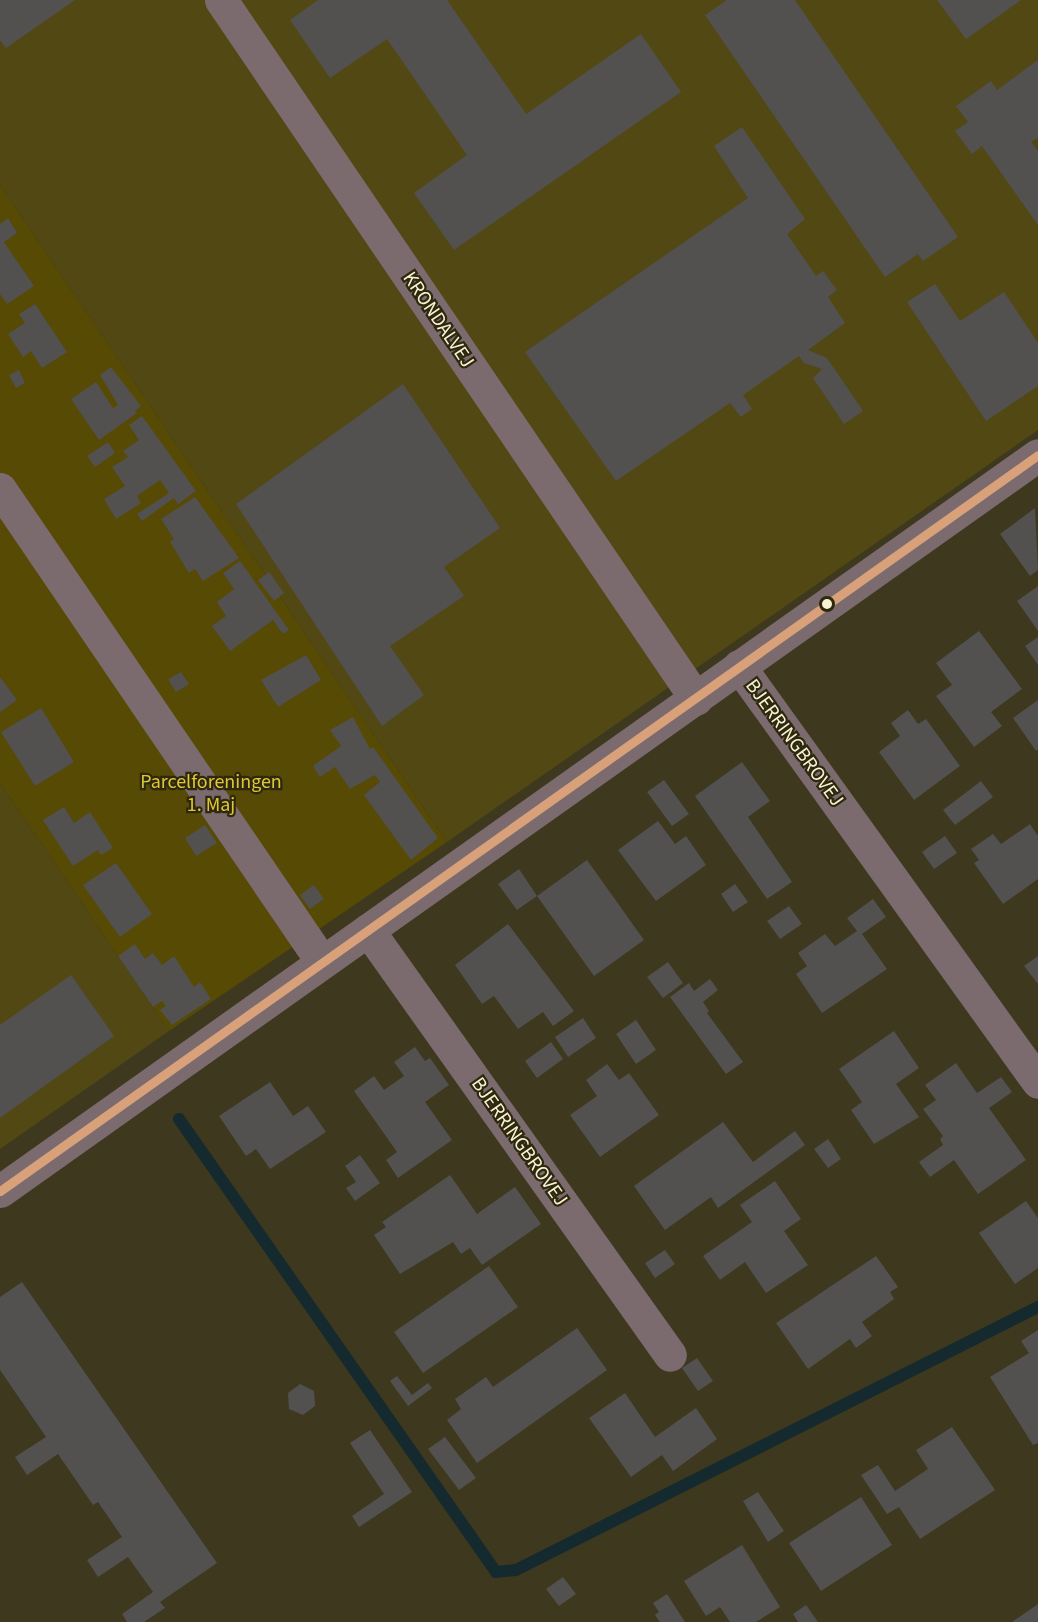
<!DOCTYPE html>
<style>
body{margin:0}
#map{position:relative;width:1038px;height:1622px;overflow:hidden;background:#3d381e;font-family:"Source Sans 3",sans-serif}
div>[style]{position:absolute}
.built>*{inset:0;background:#524814}
.green>*{inset:0;background:#564a04}
.stream>*{height:12px;margin:-6px;padding:0 6px;transform-origin:6px;border-radius:6px;background:#152a2e}
.building>*{inset:0;background:#52514f}
.minor>*{height:33px;margin:-16.5px;padding:0 16.5px;transform-origin:16.5px;border-radius:16.5px;background:#7b6a6e}
.bus-1>*{height:9px;margin:-4.5px;padding:0 4.5px;transform-origin:4.5px;border-radius:4.5px;background:#d9a179}
.dots>*{width:16px;height:16px;translate:-50% -50%;box-sizing:border-box;border:3px solid #2d280e;border-radius:50%}
span{translate:-50% -50%;white-space:nowrap;text-align:center;line-height:1.15;-webkit-text-stroke:4.5px #2d280e;paint-order:stroke}
.street-label{font-size:20px;color:#f9f3d4}
.park-label{font-size:20px;color:#e1c635}
</style>
<div id="map">
<div class="built">
<i style="clip-path:polygon(0 0,1038px 0,1038px 430px,447px 842px,0 185px)"></i>
<i style="clip-path:polygon(0 783px,169px 1031px,0 1149px)"></i>
</div>
<div class="green">
<i style="clip-path:polygon(0 185px,447px 842px,169px 1031px,0 783px)"></i>
</div>
<div class="stream">
<i style="left:179px;top:1119px;width:553px;rotate:55.02deg"></i>
<i style="left:496px;top:1572px;width:20px;rotate:-6deg"></i>
<i style="left:516px;top:1570px;width:585px;rotate:-26.74deg"></i>
</div>
<div class="building">
<i style="clip-path:polygon(0 0,75px 0,6px 48px,0 40px)"></i>
<i style="clip-path:polygon(318px 0,447px 0,526px 114px,641px 34px,681px 92px,454px 250px,414px 193px,467px 155px,387px 39px,330px 78px,290px 20px)"></i>
<i style="clip-path:polygon(727px 0,795px 0,958px 237px,923px 261px,918px 254px,885px 277px,705px 15px)"></i>
<i style="clip-path:polygon(937px 0,1021px 0,966px 39px)"></i>
<i style="clip-path:polygon(1038px 60px,1038px 138px,1031px 142px,1038px 151px,1038px 225px,982px 146px,972px 154px,955px 131px,968px 122px,956px 106px,991px 81px,997px 90px)"></i>
<i style="clip-path:polygon(742px 127px,805px 219px,787px 234px,816px 276px,823px 271px,837px 290px,828px 297px,845px 323px,808px 350px,827px 358px,863px 411px,844px 424px,813px 378px,822px 369px,804px 363px,799px 356px,743px 395px,752px 409px,741px 417px,730px 403px,616px 481px,525px 352px,748px 198px,714px 146px)"></i>
<i style="clip-path:polygon(8px 218px,17px 233px,4px 242px,34px 286px,7px 304px,0 294px,0 224px)"></i>
<i style="clip-path:polygon(935px 284px,960px 321px,1004px 292px,1038px 343px,1038px 386px,986px 421px,907px 302px)"></i>
<i style="clip-path:polygon(35px 304px,67px 352px,42px 368px,31px 351px,23px 357px,8px 334px,25px 323px,19px 314px)"></i>
<i style="clip-path:polygon(111px 367px,141px 406px,135px 411px,137px 413px,99px 440px,71px 399px,96px 382px,113px 408px,118px 405px,100px 375px)"></i>
<i style="clip-path:polygon(19px 370px,25px 383px,16px 388px,9px 375px)"></i>
<i style="clip-path:polygon(403px 384px,500px 528px,444px 567px,464px 596px,390px 646px,424px 695px,382px 726px,236px 504px)"></i>
<i style="clip-path:polygon(142px 416px,196px 491px,178px 504px,174px 498px,142px 521px,137px 514px,169px 493px,160px 480px,137px 496px,141px 503px,116px 519px,104px 499px,125px 486px,112px 467px,128px 457px,123px 451px,139px 440px,129px 425px)"></i>
<i style="clip-path:polygon(108px 442px,115px 453px,95px 467px,87px 456px)"></i>
<i style="clip-path:polygon(195px 497px,239px 558px,203px 581px,195px 569px,189px 573px,170px 542px,174px 539px,161px 519px)"></i>
<i style="clip-path:polygon(1035px 508px,1038px 570px,1030px 576px,1000px 534px)"></i>
<i style="clip-path:polygon(240px 561px,289px 630px,283px 634px,273px 620px,230px 651px,212px 626px,226px 616px,217px 602px,234px 589px,223px 573px)"></i>
<i style="clip-path:polygon(269px 572px,284px 593px,274px 601px,258px 580px)"></i>
<i style="clip-path:polygon(1038px 586px,1038px 631px,1017px 601px)"></i>
<i style="clip-path:polygon(979px 631px,1022px 689px,991px 712px,1002px 726px,974px 747px,936px 696px,952px 685px,936px 663px)"></i>
<i style="clip-path:polygon(1038px 637px,1038px 665px,1025px 646px)"></i>
<i style="clip-path:polygon(306px 655px,321px 680px,278px 707px,261px 680px)"></i>
<i style="clip-path:polygon(181px 672px,189px 684px,176px 692px,168px 679px)"></i>
<i style="clip-path:polygon(0 677px,17px 700px,0 712px)"></i>
<i style="clip-path:polygon(1038px 700px,1038px 749px,1036px 751px,1013px 718px)"></i>
<i style="clip-path:polygon(41px 708px,74px 762px,35px 786px,1px 732px)"></i>
<i style="clip-path:polygon(908px 710px,918px 724px,926px 719px,960px 766px,914px 800px,879px 752px,900px 736px,891px 723px)"></i>
<i style="clip-path:polygon(353px 717px,370px 749px,373px 747px,438px 838px,411px 860px,364px 795px,380px 782px,375px 775px,350px 789px,335px 767px,320px 777px,313px 766px,341px 746px,330px 730px)"></i>
<i style="clip-path:polygon(742px 762px,770px 801px,748px 817px,792px 882px,767px 899px,695px 796px)"></i>
<i style="clip-path:polygon(664px 780px,689px 814px,672px 826px,647px 792px)"></i>
<i style="clip-path:polygon(981px 781px,993px 797px,955px 825px,943px 810px)"></i>
<i style="clip-path:polygon(64px 807px,74px 823px,90px 812px,113px 848px,101px 855px,98px 850px,73px 866px,43px 820px)"></i>
<i style="clip-path:polygon(658px 821px,675px 844px,686px 836px,706px 865px,656px 901px,618px 850px)"></i>
<i style="clip-path:polygon(1030px 824px,1038px 836px,1038px 879px,1003px 904px,974px 863px,979px 860px,971px 849px,993px 834px,1001px 844px)"></i>
<i style="clip-path:polygon(205px 825px,217px 843px,196px 856px,185px 838px)"></i>
<i style="clip-path:polygon(945px 836px,957px 853px,934px 869px,922px 852px)"></i>
<i style="clip-path:polygon(587px 860px,644px 940px,594px 976px,537px 896px)"></i>
<i style="clip-path:polygon(116px 863px,152px 914px,120px 937px,83px 885px)"></i>
<i style="clip-path:polygon(519px 869px,537px 896px,517px 910px,498px 884px)"></i>
<i style="clip-path:polygon(735px 884px,748px 902px,733px 912px,721px 894px)"></i>
<i style="clip-path:polygon(314px 885px,324px 899px,310px 909px,300px 895px)"></i>
<i style="clip-path:polygon(873px 899px,886px 917px,862px 934px,887px 969px,822px 1013px,796px 974px,807px 966px,798px 953px,825px 934px,835px 946px,857px 931px,847px 918px)"></i>
<i style="clip-path:polygon(789px 906px,802px 924px,780px 939px,767px 921px)"></i>
<i style="clip-path:polygon(508px 924px,574px 1011px,553px 1026px,543px 1012px,518px 1029px,494px 996px,482px 1004px,455px 965px)"></i>
<i style="clip-path:polygon(135px 944px,145px 959px,153px 953px,162px 965px,174px 956px,194px 987px,200px 982px,211px 999px,172px 1025px,160px 1010px,166px 1006px,162px 1001px,153px 1007px,118px 956px)"></i>
<i style="clip-path:polygon(1038px 956px,1038px 984px,1024px 966px)"></i>
<i style="clip-path:polygon(668px 962px,683px 983px,663px 998px,647px 977px)"></i>
<i style="clip-path:polygon(71px 975px,114px 1036px,0 1118px,0 1025px)"></i>
<i style="clip-path:polygon(710px 979px,718px 990px,703px 1002px,709px 1011px,707px 1013px,743px 1062px,726px 1074px,670px 997px,689px 983px,694px 991px)"></i>
<i style="clip-path:polygon(583px 1018px,596px 1038px,568px 1057px,555px 1037px)"></i>
<i style="clip-path:polygon(636px 1020px,656px 1050px,636px 1064px,616px 1034px)"></i>
<i style="clip-path:polygon(894px 1031px,919px 1068px,896px 1084px,919px 1117px,874px 1144px,851px 1110px,862px 1102px,839px 1069px)"></i>
<i style="clip-path:polygon(551px 1042px,563px 1059px,537px 1078px,525px 1061px)"></i>
<i style="clip-path:polygon(415px 1047px,425px 1061px,430px 1058px,449px 1085px,425px 1102px,452px 1140px,398px 1178px,386px 1160px,397px 1152px,354px 1091px,374px 1076px,384px 1090px,404px 1076px,394px 1062px)"></i>
<i style="clip-path:polygon(956px 1063px,977px 1093px,1001px 1077px,1012px 1092px,989px 1108px,1026px 1160px,978px 1194px,954px 1160px,930px 1177px,919px 1162px,943px 1145px,940px 1139px,943px 1136px,923px 1109px,936px 1100px,925px 1085px)"></i>
<i style="clip-path:polygon(607px 1064px,619px 1080px,629px 1073px,659px 1115px,600px 1157px,570px 1115px,597px 1096px,586px 1080px)"></i>
<i style="clip-path:polygon(270px 1082px,293px 1116px,308px 1106px,326px 1132px,270px 1169px,256px 1149px,246px 1156px,219px 1116px)"></i>
<i style="clip-path:polygon(723px 1122px,753px 1162px,795px 1131px,805px 1145px,718px 1208px,711px 1197px,665px 1230px,634px 1186px)"></i>
<i style="clip-path:polygon(828px 1139px,841px 1159px,828px 1168px,814px 1149px)"></i>
<i style="clip-path:polygon(360px 1155px,380px 1183px,355px 1201px,346px 1188px,356px 1182px,345px 1166px)"></i>
<i style="clip-path:polygon(450px 1175px,477px 1214px,515px 1187px,541px 1224px,482px 1265px,470px 1248px,461px 1254px,453px 1242px,400px 1274px,374px 1235px,386px 1227px,382px 1222px)"></i>
<i style="clip-path:polygon(775px 1181px,801px 1219px,784px 1231px,808px 1265px,766px 1293px,745px 1262px,720px 1280px,703px 1256px,752px 1222px,740px 1205px)"></i>
<i style="clip-path:polygon(1026px 1201px,1038px 1218px,1038px 1268px,1015px 1284px,979px 1233px)"></i>
<i style="clip-path:polygon(665px 1250px,675px 1264px,655px 1278px,645px 1263px)"></i>
<i style="clip-path:polygon(876px 1256px,898px 1287px,890px 1292px,894px 1299px,862px 1322px,872px 1336px,856px 1348px,850px 1339px,808px 1369px,776px 1323px)"></i>
<i style="clip-path:polygon(489px 1266px,518px 1307px,423px 1373px,394px 1332px)"></i>
<i style="clip-path:polygon(22px 1282px,217px 1563px,160px 1602px,165px 1608px,144px 1622px,127px 1622px,122px 1614px,153px 1592px,128px 1557px,98px 1577px,87px 1560px,122px 1537px,98px 1502px,93px 1505px,58px 1454px,27px 1475px,15px 1457px,46px 1437px,0 1370px,0 1297px)"></i>
<i style="clip-path:polygon(577px 1328px,607px 1370px,477px 1463px,447px 1420px,461px 1409px,455px 1399px,486px 1377px,493px 1387px)"></i>
<i style="clip-path:polygon(1038px 1330px,1038px 1443px,1033px 1445px,990px 1377px,1029px 1353px,1021px 1341px)"></i>
<i style="clip-path:polygon(697px 1358px,713px 1381px,698px 1391px,682px 1368px)"></i>
<i style="clip-path:polygon(397px 1376px,412px 1395px,428px 1383px,432px 1388px,408px 1406px,390px 1381px)"></i>
<i style="clip-path:polygon(300px 1384px,314px 1391px,315px 1406px,303px 1415px,289px 1409px,288px 1393px)"></i>
<i style="clip-path:polygon(625px 1393px,655px 1437px,696px 1408px,717px 1439px,673px 1471px,662px 1455px,631px 1477px,589px 1418px)"></i>
<i style="clip-path:polygon(952px 1427px,995px 1490px,920px 1539px,899px 1507px,887px 1514px,861px 1475px,878px 1465px,895px 1491px,928px 1469px,916px 1450px)"></i>
<i style="clip-path:polygon(370px 1430px,412px 1492px,359px 1527px,352px 1516px,384px 1494px,350px 1443px)"></i>
<i style="clip-path:polygon(445px 1437px,476px 1478px,459px 1490px,428px 1449px)"></i>
<i style="clip-path:polygon(758px 1492px,784px 1531px,768px 1542px,743px 1501px)"></i>
<i style="clip-path:polygon(861px 1497px,892px 1545px,821px 1591px,789px 1543px)"></i>
<i style="clip-path:polygon(742px 1545px,780px 1607px,756px 1622px,730px 1622px,720px 1607px,706px 1616px,684px 1581px)"></i>
<i style="clip-path:polygon(563px 1577px,576px 1594px,559px 1606px,546px 1589px)"></i>
<i style="clip-path:polygon(667px 1594px,685px 1622px,660px 1622px,655px 1615px,659px 1612px,653px 1603px)"></i>
<i style="clip-path:polygon(1038px 1604px,1038px 1622px,1012px 1622px)"></i>
<i style="clip-path:polygon(806px 1605px,818px 1622px,798px 1622px,793px 1614px)"></i>
</div>
<div class="minor">
<i style="left:221px;top:0;width:845px;rotate:55.8deg"></i>
<i style="left:0;top:489px;width:572px;rotate:55.75deg"></i>
<i style="left:739px;top:666px;width:512px;rotate:54.29deg"></i>
<i style="left:368px;top:930px;width:521px;rotate:54.6deg"></i>
<i style="left:0;top:1191px;width:1272px;rotate:-35.34deg"></i>
</div>
<div class="bus-1">
<i style="left:0;top:1191px;width:1272px;rotate:-35.34deg"></i>
</div>
<div class="dots">
<i style="left:827px;top:604px;background:#f9f3d4"></i>
</div>
<div class="street-label">
<span style="left:438px;top:320px;rotate:56deg">KRONDALVEJ</span>
<span style="left:794px;top:743px;rotate:54deg">BJERRINGBROVEJ</span>
<span style="left:519px;top:1142px;rotate:55deg">BJERRINGBROVEJ</span>
</div>
<div class="park-label">
<span style="left:211px;top:794px">Parcelforeningen<br>1. Maj</span>
</div>
</div>
